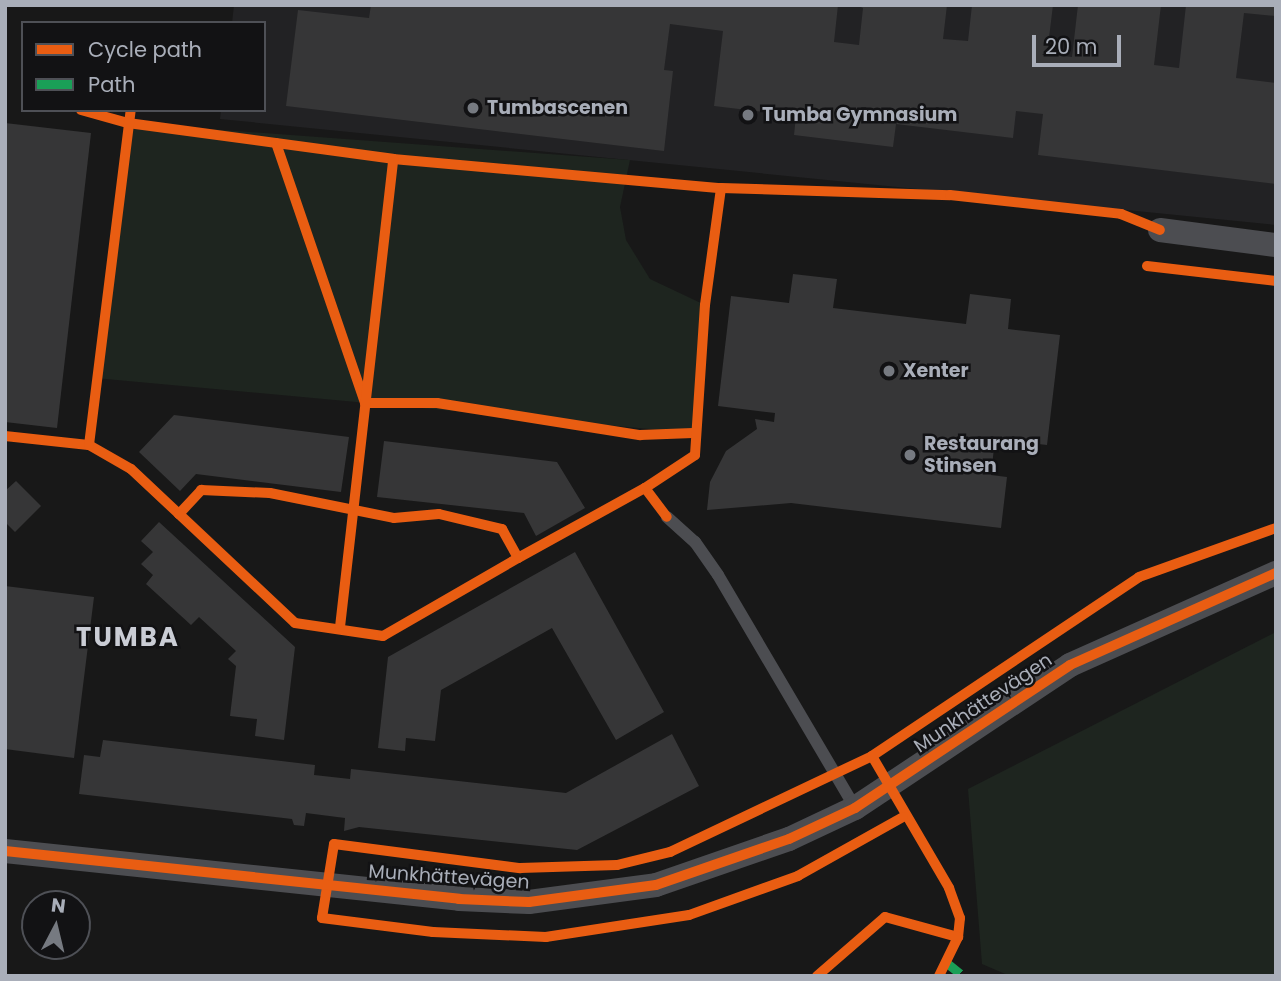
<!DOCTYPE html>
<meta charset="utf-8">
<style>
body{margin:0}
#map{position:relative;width:1281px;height:981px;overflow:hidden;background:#181818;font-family:Poppins,sans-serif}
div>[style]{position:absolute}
.built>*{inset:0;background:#222224}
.green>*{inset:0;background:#1e251f}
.building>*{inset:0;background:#363637}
.service>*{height:12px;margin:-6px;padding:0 6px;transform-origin:6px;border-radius:6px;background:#4c4d51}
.minor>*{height:24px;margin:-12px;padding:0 12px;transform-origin:12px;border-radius:12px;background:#4c4d51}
.quiet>*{height:9px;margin-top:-4.5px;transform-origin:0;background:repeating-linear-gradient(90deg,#1a9f57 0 18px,transparent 0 27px)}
.cycleway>*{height:10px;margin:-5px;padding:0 5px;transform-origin:5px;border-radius:5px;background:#e95d12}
.dots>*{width:19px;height:19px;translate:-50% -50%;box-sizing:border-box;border:4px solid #121214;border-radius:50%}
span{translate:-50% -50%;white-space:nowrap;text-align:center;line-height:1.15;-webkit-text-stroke:5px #121214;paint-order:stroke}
.poi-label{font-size:19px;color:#a9aeb9;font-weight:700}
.left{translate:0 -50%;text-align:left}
.street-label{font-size:19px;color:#a9aeb9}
.district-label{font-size:26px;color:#cacdd5;font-weight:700;letter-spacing:2px}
.frame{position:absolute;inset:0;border:7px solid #a9aeb9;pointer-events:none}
.legend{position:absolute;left:21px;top:21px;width:245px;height:91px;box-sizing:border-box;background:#121214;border:2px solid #4e5056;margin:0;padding:9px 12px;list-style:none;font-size:21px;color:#a9aeb9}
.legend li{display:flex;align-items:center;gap:14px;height:35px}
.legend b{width:35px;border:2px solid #4e5056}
.north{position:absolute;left:21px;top:890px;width:70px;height:70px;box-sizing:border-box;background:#121214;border:2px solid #4e5056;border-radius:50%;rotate:7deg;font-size:19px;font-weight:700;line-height:28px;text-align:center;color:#a9aeb9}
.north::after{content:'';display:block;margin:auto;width:24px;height:32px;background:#767a81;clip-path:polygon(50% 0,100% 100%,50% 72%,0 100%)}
.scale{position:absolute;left:1032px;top:35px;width:89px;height:32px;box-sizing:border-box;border:4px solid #a9aeb9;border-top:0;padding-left:9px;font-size:21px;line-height:24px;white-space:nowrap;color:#a9aeb9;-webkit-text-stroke:5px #121214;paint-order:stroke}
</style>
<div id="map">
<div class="built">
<i style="clip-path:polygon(234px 5px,1276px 5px,1276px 225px,220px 119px,221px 110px,264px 110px,264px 23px,232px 23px)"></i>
</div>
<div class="green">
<i style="clip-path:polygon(128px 123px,630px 160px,620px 207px,626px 240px,650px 279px,705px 305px,693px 433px,95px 378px)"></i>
<i style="clip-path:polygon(1276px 632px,1276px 976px,1010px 976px,982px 964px,968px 789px)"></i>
</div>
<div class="building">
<i style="clip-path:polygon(371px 5px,838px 5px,834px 42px,859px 45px,863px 8px,856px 5px,947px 5px,943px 39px,968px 41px,972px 5px,1053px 5px,1047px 54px,1072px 57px,1078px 5px,1161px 5px,1154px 65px,1179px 68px,1186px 5px,1276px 5px,1276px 16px,1244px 13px,1236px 78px,1276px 83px,1276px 184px,1038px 155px,1043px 114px,1016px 111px,1013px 138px,896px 124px,893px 147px,794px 135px,796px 116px,714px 106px,723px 31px,670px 24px,664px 70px,673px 71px,664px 151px,286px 106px,298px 10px,369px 18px)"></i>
<i style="clip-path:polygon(5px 123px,91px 133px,57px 428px,5px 422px)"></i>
<i style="clip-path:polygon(793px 274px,837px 279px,833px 308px,966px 324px,970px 294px,1011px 299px,1008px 329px,1060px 335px,1047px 445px,995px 439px,991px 475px,1007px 477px,1001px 528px,791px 503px,707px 510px,710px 482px,726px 451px,757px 429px,755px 419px,774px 422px,775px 413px,718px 406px,731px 296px,789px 303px)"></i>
<i style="clip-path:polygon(174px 415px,349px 437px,341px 492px,196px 474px,180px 491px,139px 452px)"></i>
<i style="clip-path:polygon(384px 441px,557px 462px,585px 508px,536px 536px,524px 513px,377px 497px)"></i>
<i style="clip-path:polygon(16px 481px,41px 506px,15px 532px,5px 522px,5px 491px)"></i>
<i style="clip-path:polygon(159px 522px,295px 647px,284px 740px,255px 736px,257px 719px,230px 716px,236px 666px,228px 659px,236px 651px,199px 617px,191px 625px,146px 584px,153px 575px,141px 564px,153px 552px,141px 541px)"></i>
<i style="clip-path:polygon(575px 552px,664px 712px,616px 740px,552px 628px,441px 690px,435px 741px,406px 738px,405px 751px,378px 748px,388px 657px)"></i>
<i style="clip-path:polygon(5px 586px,94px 597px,74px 758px,5px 749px)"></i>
<i style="clip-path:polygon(672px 734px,699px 786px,577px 850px,359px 827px,344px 831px,345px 818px,306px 813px,304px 826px,294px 825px,292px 819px,79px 794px,84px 755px,100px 757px,103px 740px,315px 765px,314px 775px,350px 779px,351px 769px,566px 793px)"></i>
</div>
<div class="service">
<i style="left:667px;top:517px;width:38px;rotate:42deg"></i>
<i style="left:695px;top:542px;width:40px;rotate:55.1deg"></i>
<i style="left:718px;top:575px;width:270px;rotate:59.5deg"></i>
</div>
<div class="minor">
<i style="left:1160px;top:230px;width:117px;rotate:7.4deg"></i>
<i style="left:5px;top:851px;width:457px;rotate:6deg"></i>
<i style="left:459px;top:899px;width:70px;rotate:2.5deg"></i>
<i style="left:529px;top:902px;width:128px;rotate:-7.6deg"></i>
<i style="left:656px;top:885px;width:141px;rotate:-19.1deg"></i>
<i style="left:789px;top:839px;width:73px;rotate:-25.2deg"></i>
<i style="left:855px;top:808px;width:258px;rotate:-33.6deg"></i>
<i style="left:1070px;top:665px;width:226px;rotate:-24.1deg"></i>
</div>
<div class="quiet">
<i style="left:946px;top:962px;width:22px;rotate:39deg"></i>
</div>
<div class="cycleway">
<i style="left:81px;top:110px;width:49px;rotate:15.5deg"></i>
<i style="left:128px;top:123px;width:267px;rotate:7.7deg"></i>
<i style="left:393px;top:159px;width:329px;rotate:5.1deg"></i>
<i style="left:721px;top:188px;width:229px;rotate:1.8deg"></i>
<i style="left:950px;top:195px;width:172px;rotate:6.3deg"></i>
<i style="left:1121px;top:214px;width:42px;rotate:22.3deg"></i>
<i style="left:276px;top:143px;width:275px;rotate:71.1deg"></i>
<i style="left:365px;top:403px;width:72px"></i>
<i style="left:437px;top:403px;width:206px;rotate:9deg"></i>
<i style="left:640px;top:435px;width:53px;rotate:-2.2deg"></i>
<i style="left:1147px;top:266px;width:130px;rotate:6.6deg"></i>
<i style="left:5px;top:436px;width:84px;rotate:6.1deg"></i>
<i style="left:89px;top:445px;width:48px;rotate:29.7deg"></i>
<i style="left:131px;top:469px;width:66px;rotate:43.2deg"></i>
<i style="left:179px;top:514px;width:33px;rotate:-47deg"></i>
<i style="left:201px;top:490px;width:69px;rotate:2.5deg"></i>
<i style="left:270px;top:493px;width:126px;rotate:11.4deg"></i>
<i style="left:394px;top:518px;width:45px;rotate:-5.1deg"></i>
<i style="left:439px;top:514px;width:65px;rotate:13.4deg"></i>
<i style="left:502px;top:529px;width:33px;rotate:61deg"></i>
<i style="left:518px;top:558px;width:145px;rotate:-28.9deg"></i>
<i style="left:645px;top:488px;width:36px;rotate:53deg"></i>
<i style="left:89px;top:445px;width:338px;rotate:-82.9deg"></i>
<i style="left:645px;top:488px;width:60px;rotate:-33.4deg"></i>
<i style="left:695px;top:455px;width:150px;rotate:-86.2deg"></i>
<i style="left:705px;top:305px;width:118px;rotate:-82.2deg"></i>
<i style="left:179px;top:514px;width:159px;rotate:43.2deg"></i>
<i style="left:295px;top:623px;width:89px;rotate:8.4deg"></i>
<i style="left:383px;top:636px;width:156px;rotate:-30deg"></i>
<i style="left:340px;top:627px;width:471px;rotate:-83.5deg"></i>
<i style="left:872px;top:756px;width:153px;rotate:59.7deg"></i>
<i style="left:949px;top:888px;width:32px;rotate:70deg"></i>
<i style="left:960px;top:918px;width:19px;rotate:96deg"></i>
<i style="left:958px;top:937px;width:43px;rotate:116deg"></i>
<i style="left:903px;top:817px;width:120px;rotate:150.7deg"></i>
<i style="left:798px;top:876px;width:116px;rotate:160.3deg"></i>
<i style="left:689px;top:915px;width:145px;rotate:171.3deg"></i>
<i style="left:546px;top:937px;width:113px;rotate:-177.5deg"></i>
<i style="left:433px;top:932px;width:112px;rotate:-172.8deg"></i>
<i style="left:322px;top:918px;width:75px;rotate:-80.8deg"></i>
<i style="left:334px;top:844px;width:188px;rotate:7.4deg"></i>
<i style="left:520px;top:868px;width:97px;rotate:-1.8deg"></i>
<i style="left:617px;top:865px;width:55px;rotate:-13.8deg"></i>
<i style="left:670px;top:852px;width:224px;rotate:-25.4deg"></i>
<i style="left:872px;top:756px;width:321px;rotate:-33.8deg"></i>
<i style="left:1139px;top:577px;width:145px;rotate:-19.7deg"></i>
<i style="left:5px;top:851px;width:457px;rotate:6deg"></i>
<i style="left:459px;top:899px;width:70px;rotate:2.5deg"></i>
<i style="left:529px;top:902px;width:128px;rotate:-7.6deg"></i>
<i style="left:656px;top:885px;width:141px;rotate:-19.1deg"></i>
<i style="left:789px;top:839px;width:73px;rotate:-25.2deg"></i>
<i style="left:855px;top:808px;width:258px;rotate:-33.6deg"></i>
<i style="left:1070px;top:665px;width:226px;rotate:-24.1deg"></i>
<i style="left:817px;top:976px;width:90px;rotate:-40.9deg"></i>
<i style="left:885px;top:917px;width:76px;rotate:15.3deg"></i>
</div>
<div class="dots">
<i style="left:473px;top:108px;background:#767a81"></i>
<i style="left:748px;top:115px;background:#767a81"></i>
<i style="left:889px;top:371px;background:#767a81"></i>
<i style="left:910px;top:455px;background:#767a81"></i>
</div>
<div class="poi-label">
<span class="left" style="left:487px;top:108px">Tumbascenen</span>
<span class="left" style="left:762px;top:115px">Tumba Gymnasium</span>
<span class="left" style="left:903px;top:371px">Xenter</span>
<span class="left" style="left:924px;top:455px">Restaurang<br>Stinsen</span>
</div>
<div class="street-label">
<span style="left:983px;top:703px;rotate:-34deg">Munkhättevägen</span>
<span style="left:449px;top:877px;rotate:4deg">Munkhättevägen</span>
</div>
<div class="district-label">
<span style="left:128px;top:638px">TUMBA</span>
</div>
<div class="frame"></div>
<ul class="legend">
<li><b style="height:9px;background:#e95d12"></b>Cycle path</li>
<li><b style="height:9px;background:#1a9f57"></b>Path</li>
</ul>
<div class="north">N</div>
<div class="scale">20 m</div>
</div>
